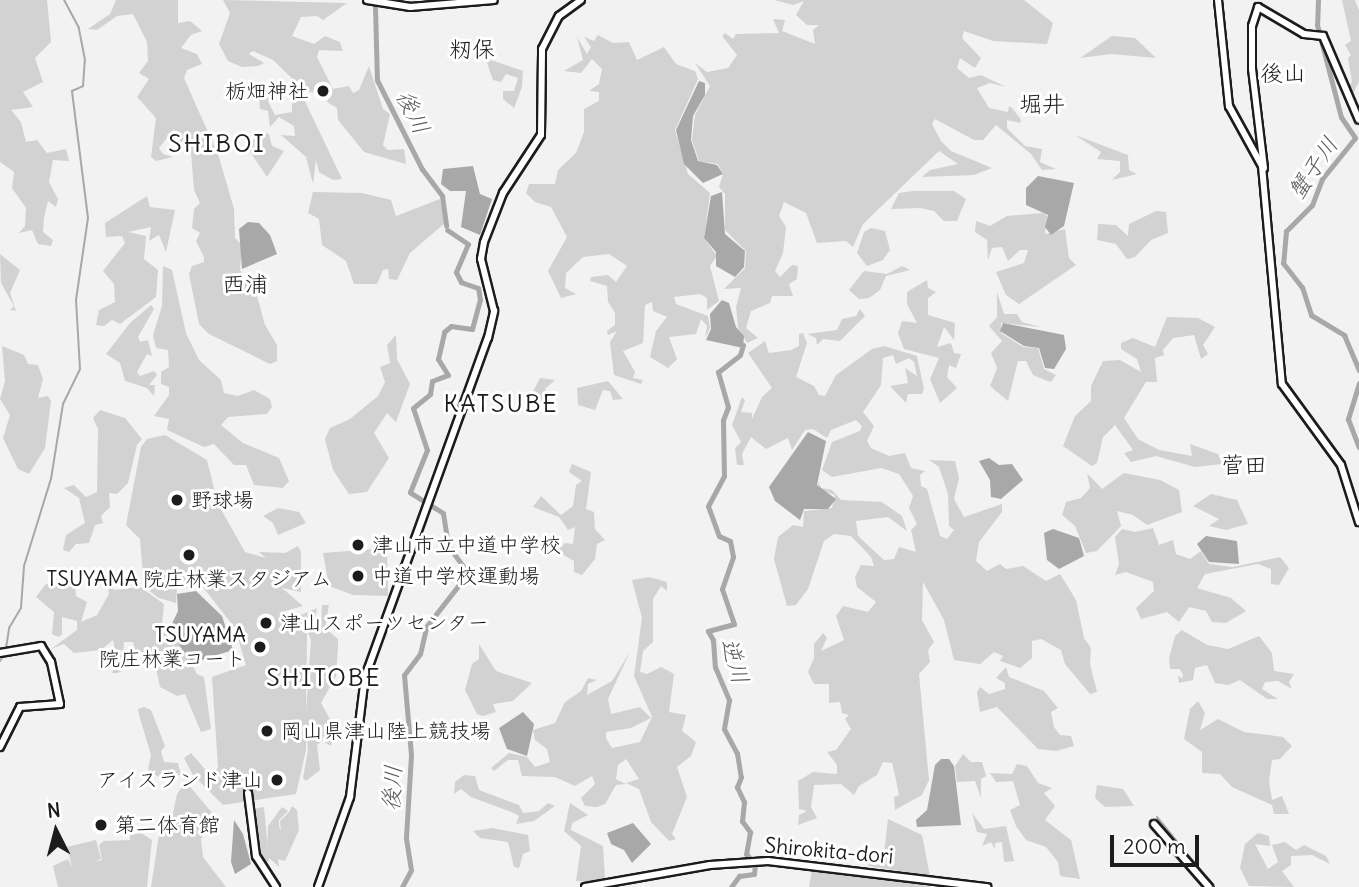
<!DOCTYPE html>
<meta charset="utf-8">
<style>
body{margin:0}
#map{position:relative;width:1359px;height:887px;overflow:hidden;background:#f2f2f2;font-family:Delius,"Klee One",sans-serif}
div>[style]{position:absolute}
.green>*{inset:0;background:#d2d2d2}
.water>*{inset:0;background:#a8a8a8}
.stream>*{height:2px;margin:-1px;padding:0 1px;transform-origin:1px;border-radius:1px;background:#a8a8a8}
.river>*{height:5px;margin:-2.5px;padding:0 2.5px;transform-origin:2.5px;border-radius:2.5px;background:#a8a8a8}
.roads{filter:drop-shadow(2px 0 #1c1c1c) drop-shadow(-2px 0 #1c1c1c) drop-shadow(0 2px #1c1c1c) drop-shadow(0 -2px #1c1c1c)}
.secondary>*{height:6px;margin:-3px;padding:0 3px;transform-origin:3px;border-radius:3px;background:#fff}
.dots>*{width:19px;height:19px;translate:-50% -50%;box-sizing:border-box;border:4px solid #fff;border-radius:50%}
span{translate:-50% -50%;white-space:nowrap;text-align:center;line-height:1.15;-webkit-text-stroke:6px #fff;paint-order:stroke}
.poi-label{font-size:21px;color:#1c1c1c}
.right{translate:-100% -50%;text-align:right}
.left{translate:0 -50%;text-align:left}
.street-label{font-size:21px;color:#1c1c1c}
.neighbourhood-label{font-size:23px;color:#1c1c1c}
.water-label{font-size:23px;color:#5b5b5b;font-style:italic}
.quarter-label{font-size:24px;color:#1c1c1c;letter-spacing:2px}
.north{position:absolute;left:21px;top:796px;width:70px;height:70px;-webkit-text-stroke:5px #fff;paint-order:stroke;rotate:354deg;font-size:19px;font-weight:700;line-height:28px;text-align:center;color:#1c1c1c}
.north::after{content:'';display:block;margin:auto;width:24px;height:32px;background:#1c1c1c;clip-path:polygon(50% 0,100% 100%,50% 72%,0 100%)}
.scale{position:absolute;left:1110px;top:835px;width:89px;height:32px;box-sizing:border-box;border:4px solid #1c1c1c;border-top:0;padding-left:9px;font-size:21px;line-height:24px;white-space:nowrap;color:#1c1c1c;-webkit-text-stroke:5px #fff;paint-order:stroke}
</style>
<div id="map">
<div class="green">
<i style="clip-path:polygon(0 0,47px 0,51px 42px,35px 58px,43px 82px,23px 92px,33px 107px,11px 110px,21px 122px,26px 142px,37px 140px,47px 153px,66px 149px,69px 161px,53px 160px,49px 182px,58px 199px,56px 207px,48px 201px,44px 218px,43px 232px,53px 240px,51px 246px,38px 244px,32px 230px,19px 233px,25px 226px,26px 208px,12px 188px,14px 172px,0 162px)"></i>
<i style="clip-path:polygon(116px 0,178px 0,178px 23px,190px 21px,202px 31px,191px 35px,181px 48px,197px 54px,202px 64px,187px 70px,184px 78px,219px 157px,234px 209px,235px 238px,242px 245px,240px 270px,257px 296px,265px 325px,277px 345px,277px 361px,270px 364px,209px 334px,199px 324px,189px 274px,192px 266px,204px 262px,204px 257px,196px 241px,200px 233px,192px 228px,194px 209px,200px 203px,194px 190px,191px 153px,184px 151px,174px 129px,159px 148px,163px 154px,173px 157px,156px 161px,151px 157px,156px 118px,137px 97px,149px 79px,139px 73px,148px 61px,147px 42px,133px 14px,117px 16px,97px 30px,88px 29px,110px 14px)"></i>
<i style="clip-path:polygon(223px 0,347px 3px,323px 20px,317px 16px,301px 17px,292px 36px,314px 44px,325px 36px,340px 42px,343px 51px,319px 50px,317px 57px,333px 89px,349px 86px,353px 93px,359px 90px,369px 66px,383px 109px,390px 114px,383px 145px,388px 150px,404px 149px,406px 164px,364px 152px,338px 120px,337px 108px,327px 102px,331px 90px,327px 85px,317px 88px,316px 93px,305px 91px,273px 60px,253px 51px,249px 54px,264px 63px,258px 66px,242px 67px,228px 61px,219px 44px,230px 13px)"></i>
<i style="clip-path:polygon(774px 0,1024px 0,1053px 23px,1047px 44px,993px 41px,964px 31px,962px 38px,981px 58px,975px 68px,960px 58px,957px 68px,969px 78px,981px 75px,1006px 87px,990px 83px,977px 88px,989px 108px,1008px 112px,1009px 106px,1012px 108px,1021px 120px,1020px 123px,1007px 120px,1007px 128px,1025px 146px,1042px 149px,1040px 162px,1056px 169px,1042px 170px,1031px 154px,996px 125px,983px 140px,974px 140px,935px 119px,932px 124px,941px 141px,951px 151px,992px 168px,974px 175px,922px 177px,930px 170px,958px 164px,939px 151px,863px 224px,853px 247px,846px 241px,817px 243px,806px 213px,784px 202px,779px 216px,786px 227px,783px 253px,775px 271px,780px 277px,792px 265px,798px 266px,797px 279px,789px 284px,793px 296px,772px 296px,770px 303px,751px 311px,746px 328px,758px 338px,747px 343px,738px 328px,736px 307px,741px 288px,724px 289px,745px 268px,746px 251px,725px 230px,725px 194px,719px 187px,723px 174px,718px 164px,699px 161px,692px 140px,695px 115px,710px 86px,695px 63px,707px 72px,728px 68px,737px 55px,722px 36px,725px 33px,733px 39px,736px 34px,779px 33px,773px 19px,785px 20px,782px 31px,815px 44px,813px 30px,819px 25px,807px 25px,796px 15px,804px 1px,793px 5px)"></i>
<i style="clip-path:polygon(1342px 0,1355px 0,1359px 10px,1359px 81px,1354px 92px,1347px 88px,1352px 82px,1348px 58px,1351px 55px,1345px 45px,1351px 41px)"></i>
<i style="clip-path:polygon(598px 35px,613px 43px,629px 42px,637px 60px,664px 47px,676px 64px,695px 71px,698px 79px,675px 130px,688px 174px,710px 193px,704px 238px,717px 256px,710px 266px,719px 301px,707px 310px,707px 298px,700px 294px,674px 297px,676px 304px,708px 316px,710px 328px,705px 338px,707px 326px,701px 319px,696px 334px,669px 337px,677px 359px,668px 368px,650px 357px,656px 331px,667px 317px,653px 311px,652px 302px,645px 305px,643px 343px,623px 351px,635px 372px,633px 378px,643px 380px,641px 384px,614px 375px,610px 342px,617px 331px,608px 335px,607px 331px,615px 325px,615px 313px,608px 302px,607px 286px,590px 281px,591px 277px,608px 275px,616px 282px,627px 266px,609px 254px,583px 257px,566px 273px,565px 288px,576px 294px,561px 298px,548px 271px,567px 237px,551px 207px,535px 202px,526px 193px,529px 184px,555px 184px,558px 170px,576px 153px,584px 132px,584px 109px,599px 101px,599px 92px,589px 91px,599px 84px,602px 69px,592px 59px,581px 73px,564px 71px,583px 60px,577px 37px,587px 54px,591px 47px,584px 37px,594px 41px)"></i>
<i style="clip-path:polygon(1112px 36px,1135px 38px,1156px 58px,1111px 54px,1080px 58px)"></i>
<i style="clip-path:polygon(491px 60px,523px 71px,522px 87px,514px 108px,503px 99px,503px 91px,514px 91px,518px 78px,506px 74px,501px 82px,493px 80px,487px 63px)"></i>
<i style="clip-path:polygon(272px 86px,268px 101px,275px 115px,292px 112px,292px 87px,301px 93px,342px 179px,333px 180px,319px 172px,316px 160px,313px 184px,306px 157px,281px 135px,295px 136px,294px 126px,279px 117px,270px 127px,268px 111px,260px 109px,259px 97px)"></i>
<i style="clip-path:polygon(262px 132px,269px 134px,272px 146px,284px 151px,267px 177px,246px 146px)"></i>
<i style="clip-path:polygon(1075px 135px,1128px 155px,1129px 170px,1137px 174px,1112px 180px,1120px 172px,1120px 161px,1097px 159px,1101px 152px)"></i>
<i style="clip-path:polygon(913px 191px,954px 191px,966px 199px,957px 221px,944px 221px,934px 211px,920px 208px,891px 209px,899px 193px)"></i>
<i style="clip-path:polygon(313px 192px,362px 193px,391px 200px,396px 216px,440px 199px,445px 223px,410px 253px,397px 280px,389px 279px,388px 269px,383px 270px,377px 284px,354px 284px,346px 261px,322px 245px,319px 219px,308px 213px)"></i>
<i style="clip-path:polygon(147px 196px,150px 207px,175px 210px,166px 252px,159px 235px,149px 241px,151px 227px,128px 232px,146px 236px,144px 259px,158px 270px,156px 297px,120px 324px,112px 320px,104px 326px,96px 325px,99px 310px,115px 302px,114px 284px,103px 271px,125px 243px,122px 236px,106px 237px,105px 223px)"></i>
<i style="clip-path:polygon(1156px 211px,1166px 212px,1168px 233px,1151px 240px,1135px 257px,1127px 259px,1116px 244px,1097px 240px,1098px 224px,1116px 225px,1128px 236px,1129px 224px)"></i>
<i style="clip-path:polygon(1043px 213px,1047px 216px,1045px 234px,1065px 229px,1069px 258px,1076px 265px,1019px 304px,1006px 295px,996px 272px,1024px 263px,1028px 250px,1020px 250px,1008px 261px,1002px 247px,992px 248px,988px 260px,987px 240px,975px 232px,976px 221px,990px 226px,1007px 216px)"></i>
<i style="clip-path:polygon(871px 228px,885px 231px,890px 250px,883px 260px,867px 266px,857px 253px,864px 232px)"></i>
<i style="clip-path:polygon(0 254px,20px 270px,10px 293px,16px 311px,10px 310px,14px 306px,1px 283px)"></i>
<i style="clip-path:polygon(163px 266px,172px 270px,186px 333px,199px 360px,221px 380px,224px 393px,238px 396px,254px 390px,270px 399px,272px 407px,267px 414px,228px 417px,221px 425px,243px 443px,279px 458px,289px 481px,283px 488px,254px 485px,246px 465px,234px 465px,214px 444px,204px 447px,167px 430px,169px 419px,154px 416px,169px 395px,169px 387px,161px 384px,161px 372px,169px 367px,168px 350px,156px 348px,153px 335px,162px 306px)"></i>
<i style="clip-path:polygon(902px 266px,910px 270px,886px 276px,880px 290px,869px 298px,859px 299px,849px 290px,864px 271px,887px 274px)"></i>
<i style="clip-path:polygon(927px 280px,928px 288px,936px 292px,928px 298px,928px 315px,955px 323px,954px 340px,944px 327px,937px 347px,951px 343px,954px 353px,961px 354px,956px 368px,949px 365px,947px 377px,957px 388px,940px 403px,930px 379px,939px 358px,904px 349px,898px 333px,902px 321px,917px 323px,907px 304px,907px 292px)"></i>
<i style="clip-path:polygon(997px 292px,1004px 314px,1017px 314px,1022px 322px,1041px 327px,1001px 323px,1001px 333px,1023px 347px,1038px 348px,1044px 369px,1056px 375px,1051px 382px,1045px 380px,1033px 375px,1026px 361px,1018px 361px,1008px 401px,990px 386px,997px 368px,991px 353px,1002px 341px,989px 326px,997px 317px)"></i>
<i style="clip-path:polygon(151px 305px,154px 309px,138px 337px,140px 342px,148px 340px,152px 356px,147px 354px,137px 372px,140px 376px,154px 371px,157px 375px,149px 385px,155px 385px,154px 396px,147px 388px,125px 381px,120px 363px,106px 354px,130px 323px)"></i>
<i style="clip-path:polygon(860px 309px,865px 316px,840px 341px,823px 339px,817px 345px,816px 338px,807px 334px,837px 330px,842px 319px,856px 316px)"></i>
<i style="clip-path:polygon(1167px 317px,1198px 318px,1215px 327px,1203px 345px,1208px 354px,1201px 359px,1194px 335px,1173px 338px,1163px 350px,1164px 355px,1155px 358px,1157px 382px,1146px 382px,1124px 418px,1138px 439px,1159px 450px,1192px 456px,1190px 444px,1218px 454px,1222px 464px,1195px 467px,1156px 456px,1131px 462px,1124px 453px,1133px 450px,1115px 425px,1103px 437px,1097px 463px,1092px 466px,1063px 446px,1075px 416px,1091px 401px,1091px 386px,1103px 361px,1120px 360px,1141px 372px,1137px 359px,1121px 349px,1121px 343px,1133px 338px,1155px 347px)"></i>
<i style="clip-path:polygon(803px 333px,807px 343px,796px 377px,814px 386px,819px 395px,825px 396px,836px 375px,872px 349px,884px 346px,917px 356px,924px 389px,922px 394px,908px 394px,906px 403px,890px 386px,908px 383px,905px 368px,917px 376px,914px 362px,909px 358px,896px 364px,893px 355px,883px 358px,881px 385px,863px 412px,874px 426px,867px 441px,871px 448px,889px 456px,905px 453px,911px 468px,925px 471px,920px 475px,921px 486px,927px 489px,940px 536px,947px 539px,954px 530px,949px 526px,948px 494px,939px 467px,929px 460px,955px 461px,959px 478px,954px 499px,964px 517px,1002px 504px,1002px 512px,979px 542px,976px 561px,987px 571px,1000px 564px,1006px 569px,1023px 566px,1046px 581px,1060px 574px,1076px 600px,1084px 638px,1091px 648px,1090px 664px,1097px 692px,1090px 694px,1065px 664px,1061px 650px,1041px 639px,1032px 641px,1032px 658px,1020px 668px,1000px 661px,1003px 656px,994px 652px,980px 664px,954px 660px,944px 620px,923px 582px,922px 620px,934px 642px,928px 650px,930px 662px,919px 674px,929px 780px,922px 795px,895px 810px,894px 797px,899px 795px,895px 775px,892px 763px,883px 762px,877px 775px,859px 786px,854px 795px,841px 784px,814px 785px,811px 807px,817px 818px,798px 825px,799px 815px,807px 811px,799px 809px,798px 781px,813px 772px,837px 774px,837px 765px,827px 752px,836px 750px,851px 729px,845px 719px,849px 715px,842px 713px,840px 702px,829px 703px,829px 684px,814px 684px,808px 672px,814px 658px,814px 644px,823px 633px,827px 638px,821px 651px,844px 640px,836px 616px,843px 606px,868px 612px,876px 602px,857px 587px,855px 577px,861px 565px,874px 566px,871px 557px,851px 536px,834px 534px,824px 541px,808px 589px,796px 605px,787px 606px,774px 559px,778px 537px,793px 525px,803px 527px,804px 511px,832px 508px,835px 495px,819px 489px,818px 481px,821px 488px,832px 490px,841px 500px,882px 502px,902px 516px,907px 531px,888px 517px,856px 521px,858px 536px,884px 560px,894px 559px,899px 547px,916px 552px,911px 530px,917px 524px,909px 508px,913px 496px,899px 474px,881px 468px,832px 477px,822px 470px,832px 442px,860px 431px,862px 426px,856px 420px,831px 430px,827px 438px,813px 429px,805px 430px,792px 450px,788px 438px,766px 449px,751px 437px,742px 454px,744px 465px,737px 465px,735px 448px,741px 442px,732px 425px,742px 397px,745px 400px,741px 412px,752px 413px,752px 419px,762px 397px,772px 388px,748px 353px,765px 341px,769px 353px,791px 350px,799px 346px,799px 334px)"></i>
<i style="clip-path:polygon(396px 335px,397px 359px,410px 384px,396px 422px,387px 413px,374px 433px,389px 458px,367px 492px,349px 494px,333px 470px,325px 439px,330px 428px,350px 419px,378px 396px,385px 382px,380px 367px,390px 363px,387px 345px)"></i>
<i style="clip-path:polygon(2px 346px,24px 355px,28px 364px,38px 365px,43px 379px,38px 398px,48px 396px,51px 401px,45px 448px,29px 474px,18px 469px,3px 438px,10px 415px,0 399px,5px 381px)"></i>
<i style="clip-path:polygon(540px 378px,555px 380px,545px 389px,554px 409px,548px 412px,543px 405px,535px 404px,528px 410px,526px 405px)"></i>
<i style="clip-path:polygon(608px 381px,623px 399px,613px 400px,610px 391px,603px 390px,595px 410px,578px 405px,577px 388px)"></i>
<i style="clip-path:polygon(100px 410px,125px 418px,142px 439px,137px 445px,128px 483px,117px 494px,109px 493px,110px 507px,101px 516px,103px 523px,95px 525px,89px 543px,76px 544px,69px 552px,63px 550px,66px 535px,85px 523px,79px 498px,64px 488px,74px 485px,86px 497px,97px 492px,98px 429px,93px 418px)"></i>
<i style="clip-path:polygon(165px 435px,207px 460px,218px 504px,245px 552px,266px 558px,259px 552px,285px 553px,298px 546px,301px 552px,301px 592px,282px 588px,303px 606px,282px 612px,283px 617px,298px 616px,307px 634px,306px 712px,311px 640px,301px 615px,317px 608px,315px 620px,321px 627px,322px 605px,329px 605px,325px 628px,338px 639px,338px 647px,336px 676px,321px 703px,335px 728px,331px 746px,322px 741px,317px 745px,320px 770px,306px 781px,303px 778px,308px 750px,306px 727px,306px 750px,296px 794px,223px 805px,193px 775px,184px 758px,191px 753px,210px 775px,218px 768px,212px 677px,246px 665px,235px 628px,202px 586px,177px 589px,176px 603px,159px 598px,144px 587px,140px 539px,126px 525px,141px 447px,147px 439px)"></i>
<i style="clip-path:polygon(572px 464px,591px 472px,586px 509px,594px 512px,595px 529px,605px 540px,597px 544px,595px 559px,582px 575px,574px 572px,574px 561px,557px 551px,565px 543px,573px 544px,575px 527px,568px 530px,559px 517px,533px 507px,541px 496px,561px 515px,573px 506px,576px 485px,582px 481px,569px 472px)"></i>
<i style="clip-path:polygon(1087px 473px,1102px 489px,1124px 473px,1160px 480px,1179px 490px,1182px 512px,1147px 525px,1133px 515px,1117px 511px,1121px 526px,1097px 551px,1086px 553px,1075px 526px,1062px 515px,1066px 502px,1081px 498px,1090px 488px)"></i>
<i style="clip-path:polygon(1211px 494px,1237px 500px,1248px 524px,1226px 530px,1209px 526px,1219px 519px,1193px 506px)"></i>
<i style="clip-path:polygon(278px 508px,299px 512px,306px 523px,278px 535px,273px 523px,263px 516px)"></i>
<i style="clip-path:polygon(1153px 528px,1159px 545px,1173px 540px,1176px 554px,1190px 559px,1201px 551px,1209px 564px,1233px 567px,1280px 557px,1289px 568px,1279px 585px,1271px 584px,1271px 569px,1258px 564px,1205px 574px,1197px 588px,1231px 598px,1246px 611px,1226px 623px,1212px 622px,1206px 611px,1189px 607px,1179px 622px,1167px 612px,1141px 619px,1136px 608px,1154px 591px,1153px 582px,1126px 572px,1115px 575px,1119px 564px,1115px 537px,1122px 529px,1135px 532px)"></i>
<i style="clip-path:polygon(387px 548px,388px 596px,353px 595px,329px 586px,323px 553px)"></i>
<i style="clip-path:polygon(66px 577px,75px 583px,76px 596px,87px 602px,81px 622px,97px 615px,109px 594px,107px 578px,114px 590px,140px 587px,164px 604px,162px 624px,180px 642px,197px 674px,204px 677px,211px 729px,201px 732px,185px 694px,177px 696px,160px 687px,154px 659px,136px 653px,133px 642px,124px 642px,122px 671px,117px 673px,112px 673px,117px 660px,113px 640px,101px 650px,74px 653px,64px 644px,51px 649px,77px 630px,77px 621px,62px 617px,62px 635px,58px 637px,52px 634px,54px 612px,36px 597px,45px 585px)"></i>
<i style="clip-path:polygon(649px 577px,667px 582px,667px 591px,661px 586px,653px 599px,653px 642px,643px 651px,640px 672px,647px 674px,661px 667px,674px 674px,669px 712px,686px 715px,682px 731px,696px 742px,691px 756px,677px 767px,687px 797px,672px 834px,676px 839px,669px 841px,651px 822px,639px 789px,626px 783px,639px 779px,626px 759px,618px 765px,616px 779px,626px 784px,616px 785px,605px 804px,597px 807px,585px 806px,581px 798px,595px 784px,592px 776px,575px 786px,555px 777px,522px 776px,518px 760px,508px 760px,494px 771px,491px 768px,509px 753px,527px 757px,535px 767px,550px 762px,547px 749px,535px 740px,533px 730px,555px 723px,565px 702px,581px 691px,588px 678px,597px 680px,588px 684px,587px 695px,612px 681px,630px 652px,608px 699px,611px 714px,640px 707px,651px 718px,631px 728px,606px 732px,606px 738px,612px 748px,640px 742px,652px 717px,634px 676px,642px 618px,632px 580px)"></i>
<i style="clip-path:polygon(1182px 630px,1207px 645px,1228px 649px,1259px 636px,1272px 653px,1274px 671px,1294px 674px,1289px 682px,1292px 689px,1278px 681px,1265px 682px,1262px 689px,1278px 699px,1267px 699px,1240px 680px,1228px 685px,1215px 683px,1207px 665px,1195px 668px,1193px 680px,1179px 683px,1178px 675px,1182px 679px,1183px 675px,1180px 669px,1170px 669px,1169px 658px,1175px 636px)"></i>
<i style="clip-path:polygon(479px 644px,496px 671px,532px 683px,513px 701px,493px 704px,496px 712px,483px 716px,477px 714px,465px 690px,472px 664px,479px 659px)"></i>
<i style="clip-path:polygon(1006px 667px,1009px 677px,1044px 691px,1058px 708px,1051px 712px,1054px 727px,1060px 735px,1071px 736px,1074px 746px,1056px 751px,1038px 749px,997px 707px,980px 712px,977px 692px,980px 687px,989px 694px,1005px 689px,1005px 683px,996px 678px)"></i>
<i style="clip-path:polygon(1198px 701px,1205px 713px,1200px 730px,1218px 719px,1244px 732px,1283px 737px,1292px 746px,1280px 759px,1272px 760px,1269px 781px,1272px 800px,1282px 796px,1289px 814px,1274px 814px,1272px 805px,1232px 787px,1220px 774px,1202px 773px,1202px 752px,1184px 739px,1190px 709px)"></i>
<i style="clip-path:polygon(144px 707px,151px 710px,165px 746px,161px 751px,164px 762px,178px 763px,181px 775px,160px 778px,148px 770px,151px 755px,139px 715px,138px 709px)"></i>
<i style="clip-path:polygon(963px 754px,971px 762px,982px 762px,986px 776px,981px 779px,981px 798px,975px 781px,957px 782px,955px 766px)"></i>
<i style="clip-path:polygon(1017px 764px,1027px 766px,1038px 783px,1052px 788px,1044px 793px,1055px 806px,1045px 820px,1071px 840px,1080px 879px,1060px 876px,1058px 862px,1046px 847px,1026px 840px,1016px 826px,1010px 810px,1020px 805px,1013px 781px,996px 782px,990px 773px,1012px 774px)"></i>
<i style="clip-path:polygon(464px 775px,475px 776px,479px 790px,519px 805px,523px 813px,539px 811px,548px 803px,555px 806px,534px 821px,516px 824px,519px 816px,514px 813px,471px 797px,461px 789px,454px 794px,455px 782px)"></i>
<i style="clip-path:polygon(186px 782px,214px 815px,201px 839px,203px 857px,226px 887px,151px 887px,160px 828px,171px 823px,177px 794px)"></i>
<i style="clip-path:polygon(1097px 785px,1123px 789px,1134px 806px,1105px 807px,1095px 798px)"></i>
<i style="clip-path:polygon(570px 803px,588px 815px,572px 823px,571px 830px,603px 846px,605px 878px,600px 881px,576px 881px,581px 846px,564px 831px)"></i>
<i style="clip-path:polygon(292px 806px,297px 810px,299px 830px,285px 861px,278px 859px,279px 867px,267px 856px,268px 826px,282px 807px,288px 811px,279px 820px,279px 826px,281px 831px,280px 821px,289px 812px)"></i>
<i style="clip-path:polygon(264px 807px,269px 861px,263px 864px,258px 857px,252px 809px)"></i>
<i style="clip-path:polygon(972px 813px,984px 829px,1006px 826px,1014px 861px,1004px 862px,1002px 842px,995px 843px,995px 849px,991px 842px,982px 846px,987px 834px,977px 832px)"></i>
<i style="clip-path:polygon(888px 819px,922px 835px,930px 876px,869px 866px,867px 859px,880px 861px,884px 854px)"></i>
<i style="clip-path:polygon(492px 828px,528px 835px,530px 851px,523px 854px,519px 868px,514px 867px,508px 842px,480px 838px,473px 831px)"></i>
<i style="clip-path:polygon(141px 833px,152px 840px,147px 887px,58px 887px,53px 866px,68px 859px,72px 867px,67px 847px,96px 840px,101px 859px,94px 862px,102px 860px,99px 845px,104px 841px,130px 840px,130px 835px)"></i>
<i style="clip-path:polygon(1258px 833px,1269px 836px,1270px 846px,1255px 844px,1268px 869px,1278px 862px,1272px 845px,1285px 842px,1296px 850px,1304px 845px,1326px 856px,1330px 864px,1312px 855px,1291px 856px,1291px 865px,1282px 871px,1294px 887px,1249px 886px,1240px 868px,1245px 844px)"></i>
<i style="clip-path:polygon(817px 869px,920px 884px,931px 887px,809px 887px,812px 870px)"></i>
</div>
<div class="water">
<i style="clip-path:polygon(699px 81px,705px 83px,705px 95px,693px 116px,691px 140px,698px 161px,717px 165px,723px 174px,703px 183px,684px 164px,676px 130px)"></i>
<i style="clip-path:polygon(473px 166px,480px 194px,492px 199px,480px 235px,461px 227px,466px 191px,450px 191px,441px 184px,443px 169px)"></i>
<i style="clip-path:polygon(1038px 176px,1074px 183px,1064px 226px,1051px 235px,1045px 227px,1048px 215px,1026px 205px,1026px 188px)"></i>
<i style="clip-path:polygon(722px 192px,725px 234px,745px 251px,744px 267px,735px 277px,716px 266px,716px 252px,704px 238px,711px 196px)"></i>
<i style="clip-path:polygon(248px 222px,259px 223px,270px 235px,277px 254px,242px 269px,239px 229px)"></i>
<i style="clip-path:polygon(722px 300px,729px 303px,736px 327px,744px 336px,743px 348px,706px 340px,711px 329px,710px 314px)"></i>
<i style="clip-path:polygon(1003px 323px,1064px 335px,1066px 349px,1054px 369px,1045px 368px,1039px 348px,1024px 346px,1000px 331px)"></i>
<i style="clip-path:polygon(808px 432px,826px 441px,817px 485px,836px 499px,828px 509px,804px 509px,800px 520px,775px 501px,769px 487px)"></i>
<i style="clip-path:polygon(989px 458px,999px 465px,1012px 464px,1023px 480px,1001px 499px,991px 497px,990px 480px,979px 461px)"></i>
<i style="clip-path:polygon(1053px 529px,1079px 538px,1084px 556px,1059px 569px,1047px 560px,1044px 533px)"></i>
<i style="clip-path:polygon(1206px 536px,1237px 541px,1239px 564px,1209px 562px,1197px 544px)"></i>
<i style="clip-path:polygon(196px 591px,222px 616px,233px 650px,192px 663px,169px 630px,178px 611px,177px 594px)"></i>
<i style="clip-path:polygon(523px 712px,534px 724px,527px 756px,507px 749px,499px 728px)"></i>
<i style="clip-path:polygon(941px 759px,949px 759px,954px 766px,961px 825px,917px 827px,916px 820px,927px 810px,935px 765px)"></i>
<i style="clip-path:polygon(234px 820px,243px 834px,251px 864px,235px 874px,231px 862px)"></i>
<i style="clip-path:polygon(633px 823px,651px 844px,632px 863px,624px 850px,611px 844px,607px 833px)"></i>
</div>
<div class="stream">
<i style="left:6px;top:648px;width:20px;rotate:-81deg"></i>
<i style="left:9px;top:628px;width:23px;rotate:-59deg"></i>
<i style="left:21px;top:608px;width:42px;rotate:-85.9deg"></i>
<i style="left:24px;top:566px;width:91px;rotate:-72.8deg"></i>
<i style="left:51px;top:479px;width:76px;rotate:-80.9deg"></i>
<i style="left:63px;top:404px;width:39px;rotate:-64deg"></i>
<i style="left:80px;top:369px;width:69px;rotate:-93.3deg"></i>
<i style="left:76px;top:300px;width:83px;rotate:-81.7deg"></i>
<i style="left:88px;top:218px;width:128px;rotate:-97.2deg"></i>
<i style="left:72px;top:91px;width:12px;rotate:-24deg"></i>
<i style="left:83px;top:86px;width:26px;rotate:-86deg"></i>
<i style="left:85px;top:60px;width:33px;rotate:-101deg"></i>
<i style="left:79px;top:28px;width:32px;rotate:-118deg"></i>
<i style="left:0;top:661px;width:9px;rotate:-58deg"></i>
<i style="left:1157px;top:817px;width:90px;rotate:50.8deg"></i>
</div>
<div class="river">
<i style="left:1318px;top:0;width:25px;rotate:92deg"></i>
<i style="left:1317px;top:25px;width:95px;rotate:75.4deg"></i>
<i style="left:1341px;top:117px;width:25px;rotate:56deg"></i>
<i style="left:1355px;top:138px;width:53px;rotate:128.8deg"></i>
<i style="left:1322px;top:179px;width:28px;rotate:111deg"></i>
<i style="left:1312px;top:205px;width:37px;rotate:135deg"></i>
<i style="left:1286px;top:231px;width:32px;rotate:95deg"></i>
<i style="left:1283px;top:263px;width:31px;rotate:52deg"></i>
<i style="left:1302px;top:287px;width:29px;rotate:72deg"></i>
<i style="left:1311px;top:315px;width:39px;rotate:31deg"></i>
<i style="left:1344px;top:335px;width:38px;rotate:67deg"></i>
<i style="left:375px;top:6px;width:74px;rotate:88.5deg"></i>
<i style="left:377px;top:80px;width:100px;rotate:63.2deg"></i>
<i style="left:422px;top:169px;width:34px;rotate:53deg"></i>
<i style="left:442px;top:196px;width:30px;rotate:82deg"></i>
<i style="left:743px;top:345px;width:10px;rotate:107deg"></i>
<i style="left:740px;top:355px;width:28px;rotate:142deg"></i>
<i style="left:718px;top:372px;width:36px;rotate:74deg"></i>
<i style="left:728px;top:407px;width:14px;rotate:111deg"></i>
<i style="left:723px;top:420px;width:56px;rotate:89deg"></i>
<i style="left:724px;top:476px;width:34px;rotate:118deg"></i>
<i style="left:708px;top:506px;width:32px;rotate:70deg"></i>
<i style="left:719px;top:536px;width:12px;rotate:24deg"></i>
<i style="left:730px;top:541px;width:16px;rotate:79deg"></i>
<i style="left:733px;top:557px;width:34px;rotate:109deg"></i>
<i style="left:722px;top:589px;width:37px;rotate:71deg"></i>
<i style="left:734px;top:624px;width:27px;rotate:165deg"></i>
<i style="left:708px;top:631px;width:10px;rotate:61deg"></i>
<i style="left:713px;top:640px;width:27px;rotate:86deg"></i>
<i style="left:715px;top:667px;width:36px;rotate:67deg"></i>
<i style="left:729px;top:700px;width:29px;rotate:100deg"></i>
<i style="left:724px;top:729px;width:27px;rotate:62deg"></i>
<i style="left:737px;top:753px;width:24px;rotate:81deg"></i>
<i style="left:741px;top:777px;width:11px;rotate:112deg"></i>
<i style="left:737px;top:787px;width:17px;rotate:65deg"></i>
<i style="left:744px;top:802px;width:19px;rotate:96deg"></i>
<i style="left:742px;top:821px;width:14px;rotate:54deg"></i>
<i style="left:750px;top:832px;width:22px;rotate:100deg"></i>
<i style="left:746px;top:854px;width:7px;rotate:45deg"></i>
<i style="left:1359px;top:383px;width:38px;rotate:107deg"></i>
<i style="left:1348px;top:419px;width:30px;rotate:69deg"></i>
<i style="left:402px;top:887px;width:19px;rotate:-62deg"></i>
<i style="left:411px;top:870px;width:33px;rotate:-99deg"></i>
<i style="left:406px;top:837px;width:82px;rotate:-86.5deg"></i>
<i style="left:411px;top:755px;width:80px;rotate:-95deg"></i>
<i style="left:404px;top:675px;width:26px;rotate:-53deg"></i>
<i style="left:420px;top:654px;width:28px;rotate:-77deg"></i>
<i style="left:426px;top:627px;width:68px;rotate:-52.1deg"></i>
<i style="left:468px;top:573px;width:34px;rotate:-126deg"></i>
<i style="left:448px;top:545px;width:32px;rotate:-99deg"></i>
<i style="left:443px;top:513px;width:39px;rotate:-148deg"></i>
<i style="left:410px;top:492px;width:45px;rotate:-68deg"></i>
<i style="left:427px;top:450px;width:44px;rotate:-108.4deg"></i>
<i style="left:413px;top:408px;width:22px;rotate:-39deg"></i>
<i style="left:430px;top:394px;width:13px;rotate:-81deg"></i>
<i style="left:432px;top:381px;width:17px;rotate:-21deg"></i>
<i style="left:448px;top:375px;width:19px;rotate:-122deg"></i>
<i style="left:438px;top:359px;width:28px;rotate:-77deg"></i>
<i style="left:444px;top:332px;width:9px;rotate:-41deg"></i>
<i style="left:451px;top:326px;width:21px;rotate:8deg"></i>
<i style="left:472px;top:329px;width:30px;rotate:-75deg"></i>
<i style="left:480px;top:300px;width:12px;rotate:-99deg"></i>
<i style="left:478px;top:288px;width:18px;rotate:-161deg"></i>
<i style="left:461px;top:282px;width:11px;rotate:-117deg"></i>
<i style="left:456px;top:272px;width:30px;rotate:-67deg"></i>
<i style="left:468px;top:244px;width:25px;rotate:-146deg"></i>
<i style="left:731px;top:887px;width:14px;rotate:-54deg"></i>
<i style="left:739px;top:876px;width:15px;rotate:-8deg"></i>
<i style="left:754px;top:874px;width:9px;rotate:-84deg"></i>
</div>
<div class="roads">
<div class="secondary">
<i style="left:367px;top:0;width:44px;rotate:9.2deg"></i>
<i style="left:410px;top:7px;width:84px;rotate:-4.8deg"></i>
<i style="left:1218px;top:0;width:107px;rotate:84.1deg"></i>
<i style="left:1229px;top:106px;width:68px;rotate:61.2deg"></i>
<i style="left:1262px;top:166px;width:219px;rotate:84.8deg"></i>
<i style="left:1282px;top:384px;width:100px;rotate:53.9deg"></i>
<i style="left:1341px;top:465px;width:60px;rotate:72.5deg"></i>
<i style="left:1264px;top:168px;width:100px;rotate:-96.9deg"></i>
<i style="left:1252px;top:69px;width:43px;rotate:-90deg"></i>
<i style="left:1252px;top:26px;width:20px;rotate:-72deg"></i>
<i style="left:1258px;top:7px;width:53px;rotate:30.4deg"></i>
<i style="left:1304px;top:34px;width:19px;rotate:6deg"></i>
<i style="left:1323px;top:36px;width:91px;rotate:66.8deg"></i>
<i style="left:0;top:653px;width:42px;rotate:-9.7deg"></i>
<i style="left:41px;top:646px;width:19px;rotate:58deg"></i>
<i style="left:51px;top:662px;width:43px;rotate:77.9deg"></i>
<i style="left:60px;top:704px;width:40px;rotate:175.7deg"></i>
<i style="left:20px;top:707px;width:45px;rotate:116.6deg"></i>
<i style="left:248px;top:793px;width:64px;rotate:82.8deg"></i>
<i style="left:256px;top:856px;width:37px;rotate:57deg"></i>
<i style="left:1154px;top:824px;width:84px;rotate:48.9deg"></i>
<i style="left:318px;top:887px;width:96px;rotate:-70.4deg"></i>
<i style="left:350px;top:797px;width:121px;rotate:-82.9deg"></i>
<i style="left:365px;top:677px;width:361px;rotate:-70.1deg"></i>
<i style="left:488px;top:338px;width:28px;rotate:-77deg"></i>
<i style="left:494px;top:311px;width:54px;rotate:-104deg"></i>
<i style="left:481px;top:259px;width:17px;rotate:-80deg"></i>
<i style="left:484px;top:242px;width:53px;rotate:-68.8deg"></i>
<i style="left:503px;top:193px;width:69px;rotate:-56.8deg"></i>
<i style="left:541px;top:135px;width:86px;rotate:-89.3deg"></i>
<i style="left:542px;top:49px;width:37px;rotate:-63deg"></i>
<i style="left:559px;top:16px;width:27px;rotate:-36deg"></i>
<i style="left:585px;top:887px;width:127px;rotate:-10deg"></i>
<i style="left:710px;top:865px;width:58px;rotate:-3.9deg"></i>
<i style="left:768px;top:861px;width:221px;rotate:6.8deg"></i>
</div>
</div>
<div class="dots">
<i style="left:323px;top:91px;background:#1c1c1c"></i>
<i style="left:177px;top:500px;background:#1c1c1c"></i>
<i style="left:358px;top:545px;background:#1c1c1c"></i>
<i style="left:189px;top:555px;background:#1c1c1c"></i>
<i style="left:358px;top:576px;background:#1c1c1c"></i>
<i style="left:266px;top:623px;background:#1c1c1c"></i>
<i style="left:260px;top:647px;background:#1c1c1c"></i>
<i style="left:267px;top:731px;background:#1c1c1c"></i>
<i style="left:277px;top:780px;background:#1c1c1c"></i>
<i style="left:101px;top:825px;background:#1c1c1c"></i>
</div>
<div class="poi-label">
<span class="right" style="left:309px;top:91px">栃畑神社</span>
<span class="left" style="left:191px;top:500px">野球場</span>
<span class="left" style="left:372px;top:545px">津山市立中道中学校</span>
<span class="left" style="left:372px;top:576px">中道中学校運動場</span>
<span style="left:189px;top:579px">TSUYAMA 院庄林業スタジアム</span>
<span class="left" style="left:280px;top:623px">津山スポーツセンター</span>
<span class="right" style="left:246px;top:647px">TSUYAMA<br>院庄林業コート</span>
<span class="left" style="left:281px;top:731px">岡山県津山陸上競技場</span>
<span class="right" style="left:263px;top:780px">アイスランド津山</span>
<span class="left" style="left:115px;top:825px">第二体育館</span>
</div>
<div class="street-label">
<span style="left:829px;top:851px;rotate:5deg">Shirokita-dori</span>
</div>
<div class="neighbourhood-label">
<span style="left:472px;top:49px">籾保</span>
<span style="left:1283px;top:73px">後山</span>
<span style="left:1042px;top:104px">堀井</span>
<span style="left:245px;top:284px">西浦</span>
<span style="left:1244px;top:465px">菅田</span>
</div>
<div class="water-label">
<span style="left:413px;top:112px;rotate:64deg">後川</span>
<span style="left:1313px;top:168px;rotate:-56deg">蟹子川</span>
<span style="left:735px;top:661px;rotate:74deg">逆川</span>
<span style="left:392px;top:788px;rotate:-86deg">後川</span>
</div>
<div class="quarter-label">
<span style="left:217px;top:144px">SHIBOI</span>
<span style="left:501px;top:404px">KATSUBE</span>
<span style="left:324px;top:678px">SHITOBE</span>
</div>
<div class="north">N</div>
<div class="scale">200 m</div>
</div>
